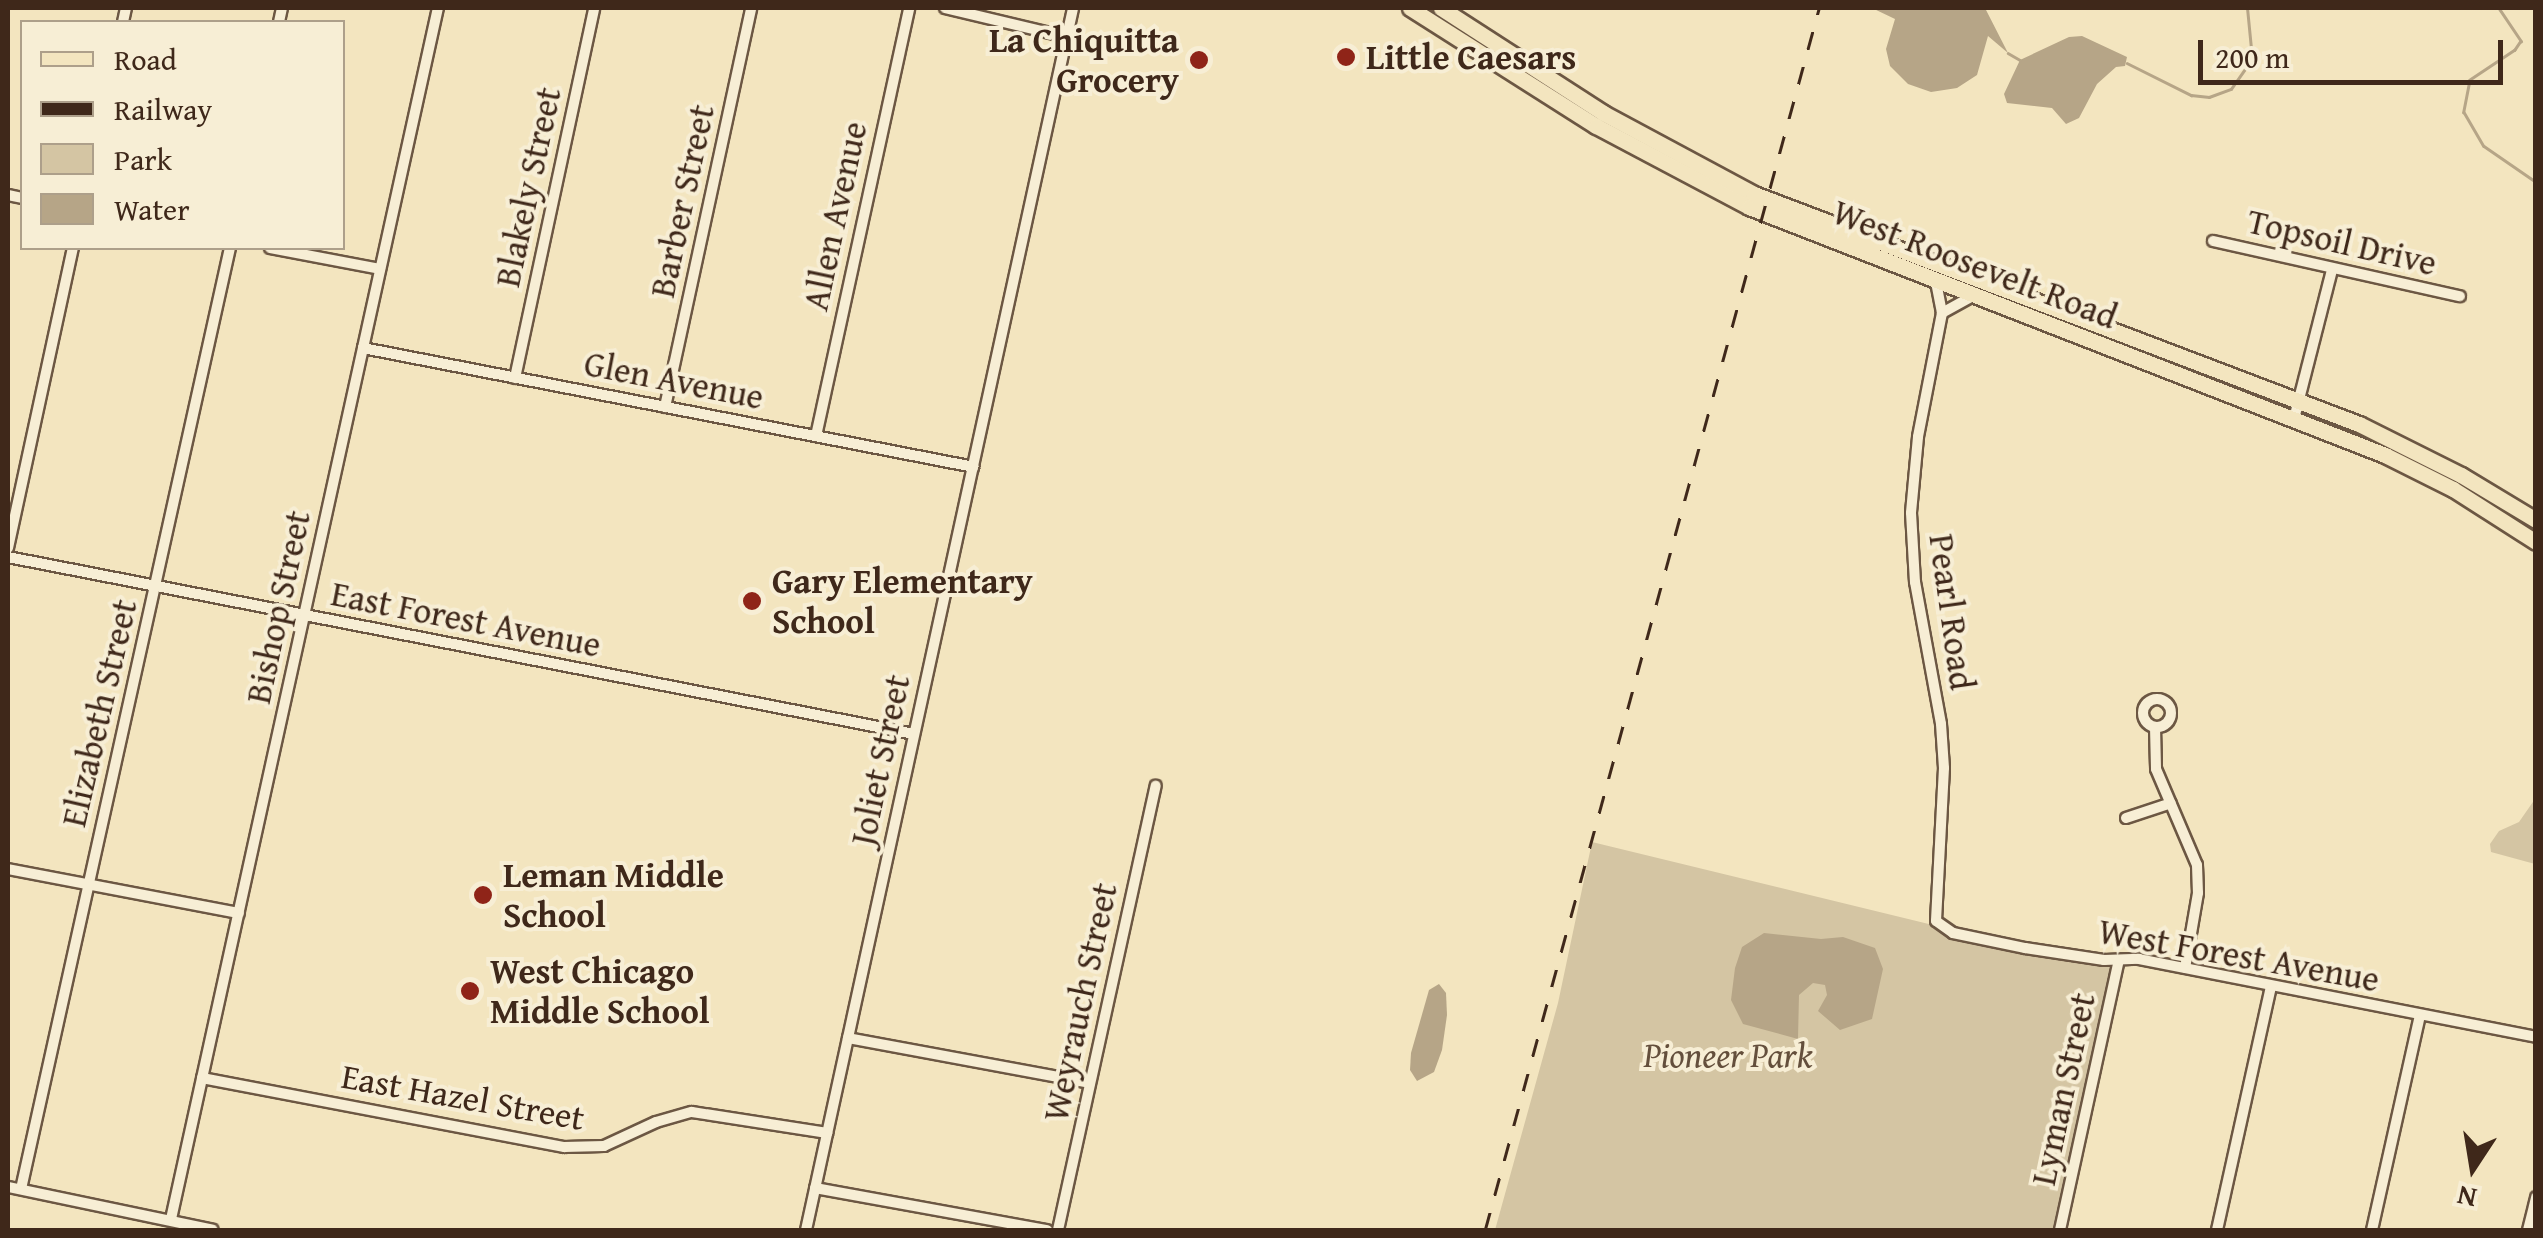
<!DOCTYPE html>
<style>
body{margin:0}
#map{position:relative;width:2543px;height:1238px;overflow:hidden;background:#f3e5bf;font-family:"Gentium Book Plus",serif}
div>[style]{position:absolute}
.green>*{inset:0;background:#d4c5a3}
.water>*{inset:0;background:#b6a587}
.stream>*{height:2.5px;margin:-1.25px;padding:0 1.25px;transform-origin:1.25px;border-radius:1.25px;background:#b6a587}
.roads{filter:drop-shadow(2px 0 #6c5743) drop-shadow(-2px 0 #6c5743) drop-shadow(0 2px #6c5743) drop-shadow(0 -2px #6c5743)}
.street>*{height:10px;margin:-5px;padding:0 5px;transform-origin:5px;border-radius:5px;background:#f7eed5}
.street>.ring{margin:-5px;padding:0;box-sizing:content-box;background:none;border:10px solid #f7eed5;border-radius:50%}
.primary>*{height:15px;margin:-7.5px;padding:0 7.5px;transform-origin:7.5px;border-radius:7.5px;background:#f3e5bf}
.rail>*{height:2.5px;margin-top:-1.25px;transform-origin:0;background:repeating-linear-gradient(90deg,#3f281a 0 18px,transparent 0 36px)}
.dots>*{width:28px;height:28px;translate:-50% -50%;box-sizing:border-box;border:5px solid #f7eed5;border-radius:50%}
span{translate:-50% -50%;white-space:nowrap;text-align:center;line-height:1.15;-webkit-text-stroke:8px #f7eed5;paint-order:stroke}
.poi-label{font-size:35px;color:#3f281a;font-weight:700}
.right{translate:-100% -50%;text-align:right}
.left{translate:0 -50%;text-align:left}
.street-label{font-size:35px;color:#3f281a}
.park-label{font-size:35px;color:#644f3c;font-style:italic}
.frame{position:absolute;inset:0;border:10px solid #3f281a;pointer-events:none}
.legend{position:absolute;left:20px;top:20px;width:325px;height:230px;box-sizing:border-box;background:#f7eed5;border:2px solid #ad9f8a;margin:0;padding:12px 18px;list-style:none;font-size:30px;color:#3f281a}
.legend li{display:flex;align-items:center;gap:20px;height:50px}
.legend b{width:50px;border:2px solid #ad9f8a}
.north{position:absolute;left:2423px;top:1118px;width:100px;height:100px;-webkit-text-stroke:8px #f7eed5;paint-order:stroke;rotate:192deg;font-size:28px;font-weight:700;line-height:40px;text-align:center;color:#3f281a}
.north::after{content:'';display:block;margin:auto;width:35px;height:45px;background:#3f281a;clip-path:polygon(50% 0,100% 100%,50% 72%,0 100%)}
.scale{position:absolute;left:2198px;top:40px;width:305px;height:45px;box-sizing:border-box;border:5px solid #3f281a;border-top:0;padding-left:12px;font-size:30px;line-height:35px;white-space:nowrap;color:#3f281a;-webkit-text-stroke:8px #f7eed5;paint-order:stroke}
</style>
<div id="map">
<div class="green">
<i style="clip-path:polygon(2535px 799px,2535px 864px,2491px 852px,2490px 844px,2499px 831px,2519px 822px)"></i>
<i style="clip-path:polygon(1592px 842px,1941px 927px,2119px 960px,2060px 1230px,1495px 1230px,1558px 1003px)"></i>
</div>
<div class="water">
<i style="clip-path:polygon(1872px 8px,1985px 8px,2008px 53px,1988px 36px,1977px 75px,1957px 88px,1931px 92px,1908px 84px,1890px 66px,1886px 49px,1895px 19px)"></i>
<i style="clip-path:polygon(2082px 36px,2127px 57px,2125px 66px,2116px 67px,2097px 84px,2079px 118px,2066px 124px,2052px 108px,2007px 103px,2004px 94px,2020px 60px,2069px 37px)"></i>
<i style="clip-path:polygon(1764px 933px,1821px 939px,1843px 937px,1875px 948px,1883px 969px,1872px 1019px,1840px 1030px,1818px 1011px,1827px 995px,1825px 985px,1813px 983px,1799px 995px,1798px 1039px,1743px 1024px,1731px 1000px,1735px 968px,1742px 947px)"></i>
<i style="clip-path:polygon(1439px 984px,1446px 993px,1447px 1015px,1442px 1050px,1434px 1072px,1417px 1081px,1410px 1070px,1411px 1053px,1429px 990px)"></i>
</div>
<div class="stream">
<i style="left:2499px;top:8px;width:40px;rotate:56deg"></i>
<i style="left:2521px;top:41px;width:11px;rotate:124deg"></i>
<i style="left:2515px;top:50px;width:54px;rotate:146.3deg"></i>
<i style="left:2470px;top:80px;width:33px;rotate:101deg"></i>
<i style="left:2464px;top:112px;width:39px;rotate:60deg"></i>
<i style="left:2484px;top:146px;width:63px;rotate:34.7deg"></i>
<i style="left:2008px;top:53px;width:14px;rotate:30deg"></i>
<i style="left:2127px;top:63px;width:72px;rotate:26.6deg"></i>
<i style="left:2191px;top:95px;width:18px;rotate:6deg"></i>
<i style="left:2209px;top:97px;width:23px;rotate:-20deg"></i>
<i style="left:2231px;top:89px;width:37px;rotate:-55deg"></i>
<i style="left:2252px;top:59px;width:51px;rotate:-95.6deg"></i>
</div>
<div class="roads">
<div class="street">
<i style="left:945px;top:8px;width:125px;rotate:13.4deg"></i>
<i style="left:123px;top:22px;width:14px;rotate:-78deg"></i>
<i style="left:279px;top:22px;width:14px;rotate:-78deg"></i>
<i style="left:8px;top:195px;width:14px;rotate:12deg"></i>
<i style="left:2213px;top:241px;width:253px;rotate:12.6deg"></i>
<i style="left:270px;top:248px;width:112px;rotate:10.8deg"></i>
<i style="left:1936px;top:282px;width:32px;rotate:79deg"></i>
<i style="left:1942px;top:313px;width:126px;rotate:101deg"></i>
<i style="left:1918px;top:437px;width:76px;rotate:95.3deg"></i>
<i style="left:1911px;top:513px;width:69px;rotate:86.7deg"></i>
<i style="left:1915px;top:582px;width:144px;rotate:79.6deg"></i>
<i style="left:1941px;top:724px;width:44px;rotate:86.1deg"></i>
<i style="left:1944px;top:768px;width:153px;rotate:93deg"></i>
<i style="left:1936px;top:921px;width:21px;rotate:35deg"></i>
<i style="left:1953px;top:933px;width:74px;rotate:11.8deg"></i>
<i style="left:2025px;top:948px;width:80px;rotate:8.6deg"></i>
<i style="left:2104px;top:960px;width:35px;rotate:-2deg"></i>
<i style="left:2139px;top:959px;width:405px;rotate:11.1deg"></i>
<i style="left:1942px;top:313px;width:35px;rotate:-29deg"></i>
<i style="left:363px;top:348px;width:622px;rotate:11.02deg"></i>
<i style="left:515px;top:378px;width:378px;rotate:-77.9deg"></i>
<i style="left:665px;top:407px;width:408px;rotate:-77.8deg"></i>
<i style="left:2294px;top:419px;width:154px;rotate:-75.7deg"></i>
<i style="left:816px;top:436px;width:438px;rotate:-77.7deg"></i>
<i style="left:8px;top:548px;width:307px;rotate:-77.8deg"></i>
<i style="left:8px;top:557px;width:923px;rotate:11.05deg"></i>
<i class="ring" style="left:2143px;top:699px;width:18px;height:18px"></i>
<i style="left:2155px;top:727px;width:42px;rotate:88.6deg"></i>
<i style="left:2156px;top:769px;width:104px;rotate:66.9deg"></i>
<i style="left:2197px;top:865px;width:28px;rotate:88deg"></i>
<i style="left:2198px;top:893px;width:76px;rotate:99.8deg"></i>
<i style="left:2126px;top:818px;width:47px;rotate:-18.4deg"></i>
<i style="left:8px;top:869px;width:235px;rotate:10.8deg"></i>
<i style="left:848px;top:1038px;width:246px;rotate:10.5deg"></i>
<i style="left:202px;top:1078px;width:369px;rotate:10.8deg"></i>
<i style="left:564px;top:1147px;width:40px;rotate:-1.4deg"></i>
<i style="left:604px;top:1146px;width:57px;rotate:-24.8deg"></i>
<i style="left:656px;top:1122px;width:37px;rotate:-16deg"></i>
<i style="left:692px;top:1112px;width:137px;rotate:8.8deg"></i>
<i style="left:8px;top:1187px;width:209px;rotate:11.8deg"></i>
<i style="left:815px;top:1188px;width:236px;rotate:10.3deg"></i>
<i style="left:21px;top:1189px;width:964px;rotate:-77.48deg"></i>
<i style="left:171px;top:1219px;width:1240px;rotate:-77.57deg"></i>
<i style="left:806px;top:1230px;width:1251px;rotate:-77.67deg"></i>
<i style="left:1058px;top:1230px;width:455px;rotate:-77.6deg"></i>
<i style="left:2060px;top:1230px;width:276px;rotate:-77.7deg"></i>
<i style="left:2217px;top:1230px;width:250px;rotate:-77.5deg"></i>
<i style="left:2372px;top:1230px;width:220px;rotate:-77.4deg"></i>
<i style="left:2528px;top:1230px;width:34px;rotate:-76deg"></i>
</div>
<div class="primary">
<i style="left:1410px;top:8px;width:220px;rotate:32.4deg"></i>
<i style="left:1596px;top:126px;width:173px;rotate:27.9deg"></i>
<i style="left:1749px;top:207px;width:683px;rotate:21.3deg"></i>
<i style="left:2385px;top:455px;width:76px;rotate:26.6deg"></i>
<i style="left:2453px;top:489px;width:98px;rotate:32.6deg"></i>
<i style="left:1441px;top:8px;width:193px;rotate:32.9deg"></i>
<i style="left:1603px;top:113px;width:171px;rotate:28.2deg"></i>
<i style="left:1754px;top:194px;width:647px;rotate:20.82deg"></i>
<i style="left:2359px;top:424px;width:114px;rotate:26.6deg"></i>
<i style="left:2461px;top:475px;width:87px;rotate:31deg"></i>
</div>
</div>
<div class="rail">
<i style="left:1485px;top:1230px;width:1267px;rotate:-74.71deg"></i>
</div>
<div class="dots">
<i style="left:1346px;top:57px;background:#8f2418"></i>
<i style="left:1199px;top:60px;background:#8f2418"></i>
<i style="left:752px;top:601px;background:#8f2418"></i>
<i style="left:483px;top:895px;background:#8f2418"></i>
<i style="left:470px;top:991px;background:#8f2418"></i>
</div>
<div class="poi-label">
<span class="right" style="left:1179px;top:60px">La Chiquitta<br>Grocery</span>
<span class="left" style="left:1366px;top:57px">Little Caesars</span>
<span class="left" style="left:772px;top:601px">Gary Elementary<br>School</span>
<span class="left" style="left:503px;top:895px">Leman Middle<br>School</span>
<span class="left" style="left:490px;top:991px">West Chicago<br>Middle School</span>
</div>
<div class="street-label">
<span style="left:528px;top:187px;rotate:-78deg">Blakely Street</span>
<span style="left:682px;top:201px;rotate:-78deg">Barber Street</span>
<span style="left:835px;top:216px;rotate:-78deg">Allen Avenue</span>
<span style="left:2342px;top:242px;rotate:13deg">Topsoil Drive</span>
<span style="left:1975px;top:264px;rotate:21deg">West Roosevelt Road</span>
<span style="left:674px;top:380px;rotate:11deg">Glen Avenue</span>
<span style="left:278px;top:607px;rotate:-78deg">Bishop Street</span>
<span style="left:1952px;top:612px;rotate:82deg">Pearl Road</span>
<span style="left:466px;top:619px;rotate:11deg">East Forest Avenue</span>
<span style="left:99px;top:713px;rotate:-77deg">Elizabeth Street</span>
<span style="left:880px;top:760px;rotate:-78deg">Joliet Street</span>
<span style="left:2239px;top:955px;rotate:10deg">West Forest Avenue</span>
<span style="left:1080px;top:1002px;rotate:-78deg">Weyrauch Street</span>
<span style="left:2063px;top:1089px;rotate:-78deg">Lyman Street</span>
<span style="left:463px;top:1097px;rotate:10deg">East Hazel Street</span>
</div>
<div class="park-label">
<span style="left:1728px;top:1055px">Pioneer Park</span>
</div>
<div class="frame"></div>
<ul class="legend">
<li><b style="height:12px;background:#f3e5bf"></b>Road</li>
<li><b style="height:12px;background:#3f281a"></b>Railway</li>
<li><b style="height:28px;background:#d4c5a3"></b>Park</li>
<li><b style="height:28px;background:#b6a587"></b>Water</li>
</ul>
<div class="north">N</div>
<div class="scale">200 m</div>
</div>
